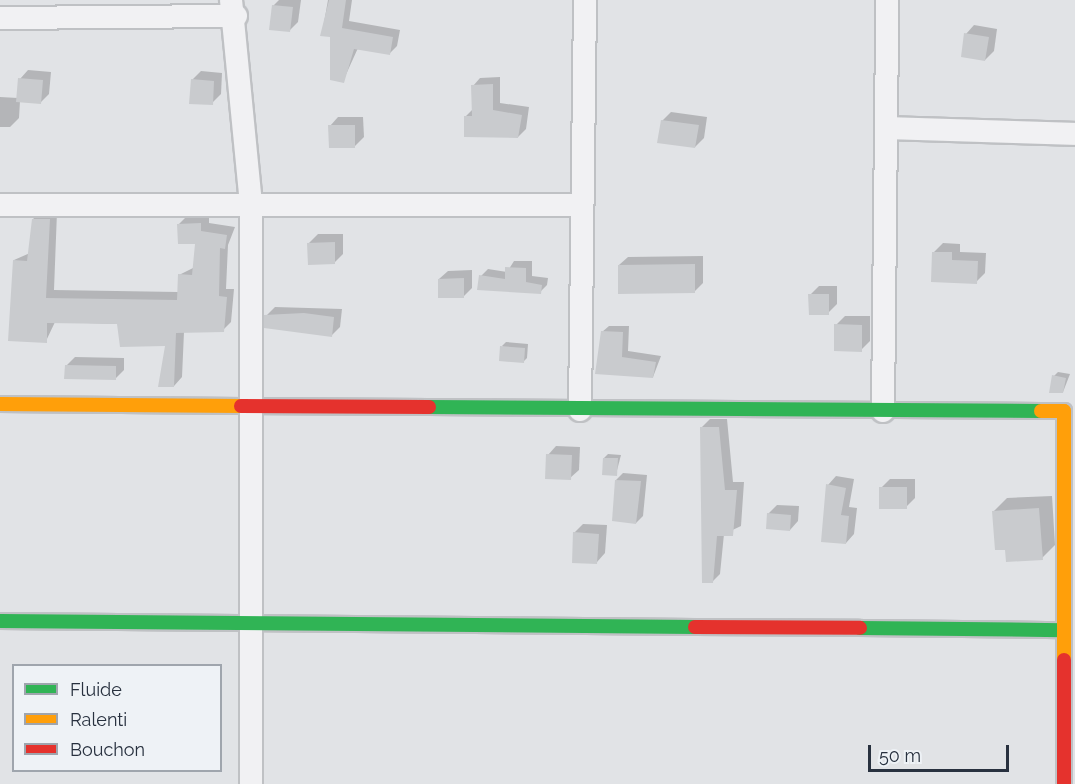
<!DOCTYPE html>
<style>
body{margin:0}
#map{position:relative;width:1075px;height:784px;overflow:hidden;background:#e1e3e6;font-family:Raleway,sans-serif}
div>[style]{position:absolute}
.shadow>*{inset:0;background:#0003}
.building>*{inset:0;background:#c9cbce}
.roads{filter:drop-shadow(2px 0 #bfc1c4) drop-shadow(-2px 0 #bfc1c4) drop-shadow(0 2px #bfc1c4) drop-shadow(0 -2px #bfc1c4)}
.street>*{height:22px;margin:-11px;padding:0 11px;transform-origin:11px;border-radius:11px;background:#f1f1f3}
.fast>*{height:14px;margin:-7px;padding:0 7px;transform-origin:7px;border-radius:7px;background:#30b455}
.slow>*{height:14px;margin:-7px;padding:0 7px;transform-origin:7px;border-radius:7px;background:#ff9f0a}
.jam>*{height:14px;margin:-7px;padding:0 7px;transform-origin:7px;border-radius:7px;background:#e5322d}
span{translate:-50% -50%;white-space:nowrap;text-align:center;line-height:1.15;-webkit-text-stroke:4.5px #eef2f6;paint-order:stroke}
.legend{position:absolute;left:12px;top:664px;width:210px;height:108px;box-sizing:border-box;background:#eef2f6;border:2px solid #9fa5ad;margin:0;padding:8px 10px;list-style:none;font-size:18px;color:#28313f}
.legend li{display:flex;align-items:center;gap:12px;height:30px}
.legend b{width:30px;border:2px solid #9fa5ad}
.scale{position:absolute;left:868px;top:745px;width:141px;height:27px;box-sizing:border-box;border:3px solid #28313f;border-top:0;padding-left:8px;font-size:18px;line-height:21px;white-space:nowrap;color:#28313f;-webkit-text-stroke:4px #eef2f6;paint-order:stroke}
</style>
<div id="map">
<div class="shadow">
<i style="clip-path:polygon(279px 0,301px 0,298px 22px,290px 30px,273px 6px)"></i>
<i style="clip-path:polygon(328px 0,352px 0,349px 21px,400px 30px,397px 46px,390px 53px,358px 48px,343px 81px,331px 35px,322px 34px)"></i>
<i style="clip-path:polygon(974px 25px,997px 29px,994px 51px,985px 60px,966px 34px)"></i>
<i style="clip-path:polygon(28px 70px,51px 72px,49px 94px,41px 102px,20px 101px,19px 118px,10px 127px,0 127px,0 97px,18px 98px,20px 79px)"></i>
<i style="clip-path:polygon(201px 71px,222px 73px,221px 94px,212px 103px,192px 80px)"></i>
<i style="clip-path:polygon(500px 77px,500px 103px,529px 107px,526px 129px,518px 137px,466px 116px,473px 109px,473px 86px,480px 78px)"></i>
<i style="clip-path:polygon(671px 112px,707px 117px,704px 138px,695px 147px,662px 121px)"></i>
<i style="clip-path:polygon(338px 117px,363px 117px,364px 137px,355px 146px,330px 126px)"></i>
<i style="clip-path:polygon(42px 211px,57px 212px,54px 290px,178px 292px,179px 275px,195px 267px,196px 242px,179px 224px,187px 216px,209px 215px,209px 223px,235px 227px,228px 245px,226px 289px,234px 289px,231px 322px,223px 330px,184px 332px,182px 377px,174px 386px,167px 345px,118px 324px,55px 322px,46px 341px,14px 260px,30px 253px,33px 219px)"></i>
<i style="clip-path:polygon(318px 234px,343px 234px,343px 254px,334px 263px,309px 243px)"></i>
<i style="clip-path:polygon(943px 243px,960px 244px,960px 252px,986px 253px,985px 273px,976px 282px,934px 252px)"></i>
<i style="clip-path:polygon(703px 256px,703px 283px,695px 291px,619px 265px,628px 257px)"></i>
<i style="clip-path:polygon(514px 261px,532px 261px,532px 276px,548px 278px,547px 285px,540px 292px,481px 276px,488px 269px,507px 272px)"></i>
<i style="clip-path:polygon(472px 270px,472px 288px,463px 297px,439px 279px,448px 271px)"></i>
<i style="clip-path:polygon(819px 286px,837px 286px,837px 304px,828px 313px,810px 295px)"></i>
<i style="clip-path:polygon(275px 307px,342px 309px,340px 327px,332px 335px,266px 316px)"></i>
<i style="clip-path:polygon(845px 316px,870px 316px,870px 341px,861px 350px,836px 325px)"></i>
<i style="clip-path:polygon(609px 326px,629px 326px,628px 351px,661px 356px,653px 377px,596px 373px,602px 332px)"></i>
<i style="clip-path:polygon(506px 342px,528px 344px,527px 358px,523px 362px,502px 346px)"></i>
<i style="clip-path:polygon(75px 357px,124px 358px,124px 370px,115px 379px,66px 366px)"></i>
<i style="clip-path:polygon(1058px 372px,1070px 374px,1063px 392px,1054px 376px)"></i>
<i style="clip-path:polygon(710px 419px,727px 419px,733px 482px,744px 482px,741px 526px,724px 534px,720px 574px,712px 582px,702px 427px)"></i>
<i style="clip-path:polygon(556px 446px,580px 447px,579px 470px,570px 478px,548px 455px)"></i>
<i style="clip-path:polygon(608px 454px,621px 455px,616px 474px,604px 458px)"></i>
<i style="clip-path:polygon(623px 473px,647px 475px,643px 516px,636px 523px,616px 480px)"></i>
<i style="clip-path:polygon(836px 476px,854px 479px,849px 507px,857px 508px,854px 534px,846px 543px,828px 485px)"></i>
<i style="clip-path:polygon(890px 479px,915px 479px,915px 498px,906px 507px,881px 488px)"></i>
<i style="clip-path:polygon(1052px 496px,1055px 545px,1042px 558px,1006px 548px,993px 512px,1007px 498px)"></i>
<i style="clip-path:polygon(777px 505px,799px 506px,798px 521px,790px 530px,768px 514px)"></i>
<i style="clip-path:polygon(583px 524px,607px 525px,605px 553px,597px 562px,574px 533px)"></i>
</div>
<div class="building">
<i style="clip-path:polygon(329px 0,346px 0,342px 28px,393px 37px,390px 55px,354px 49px,344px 83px,330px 80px,330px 37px,320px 36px)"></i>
<i style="clip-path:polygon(272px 5px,293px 7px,290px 32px,269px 30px)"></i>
<i style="clip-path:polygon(964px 33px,989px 37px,985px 61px,961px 57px)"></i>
<i style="clip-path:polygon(18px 78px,43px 80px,41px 104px,16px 102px)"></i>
<i style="clip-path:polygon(191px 79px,214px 81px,213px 105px,189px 104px)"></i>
<i style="clip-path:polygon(493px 84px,493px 110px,522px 115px,518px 138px,464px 137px,464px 116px,472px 116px,471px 85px)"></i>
<i style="clip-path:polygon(661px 120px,699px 125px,695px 148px,657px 143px)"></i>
<i style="clip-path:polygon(328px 125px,355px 125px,355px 148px,329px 148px)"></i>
<i style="clip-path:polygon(32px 219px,50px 219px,46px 298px,177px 300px,178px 274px,192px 275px,195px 244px,178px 244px,177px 224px,201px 223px,201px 231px,227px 235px,225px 249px,220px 248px,219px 296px,227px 297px,224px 332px,176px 333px,174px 387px,158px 387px,165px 346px,120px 347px,117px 324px,47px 323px,47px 343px,8px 341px,13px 260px,27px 261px)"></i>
<i style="clip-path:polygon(335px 242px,335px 264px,308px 265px,307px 243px)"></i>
<i style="clip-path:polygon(932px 252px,952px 252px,952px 260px,978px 261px,977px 284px,931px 282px)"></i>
<i style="clip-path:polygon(695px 264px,695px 293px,618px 294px,618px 265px)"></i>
<i style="clip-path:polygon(505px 267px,526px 268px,526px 282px,542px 285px,541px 294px,477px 290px,479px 275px,505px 279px)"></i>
<i style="clip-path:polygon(464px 278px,464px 298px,438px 298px,438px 279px)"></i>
<i style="clip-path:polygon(808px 294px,829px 294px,829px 315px,809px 315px)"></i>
<i style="clip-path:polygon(304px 313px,334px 317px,332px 337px,264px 328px,264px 315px)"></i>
<i style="clip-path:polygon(834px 324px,862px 325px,862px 352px,834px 351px)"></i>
<i style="clip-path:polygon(601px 331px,623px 332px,622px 357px,656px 362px,653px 378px,595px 374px)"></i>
<i style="clip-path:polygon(500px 346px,525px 348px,524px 363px,499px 361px)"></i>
<i style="clip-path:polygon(65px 365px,116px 366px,116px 380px,64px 379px)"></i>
<i style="clip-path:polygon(1052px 375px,1066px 378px,1063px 393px,1049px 393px)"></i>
<i style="clip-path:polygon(700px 427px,719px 427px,725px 490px,737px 490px,733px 536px,717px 536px,713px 583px,702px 583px)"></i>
<i style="clip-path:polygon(546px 454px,572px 455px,571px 480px,545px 479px)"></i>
<i style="clip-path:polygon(603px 458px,618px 458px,617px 476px,602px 475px)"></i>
<i style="clip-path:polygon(615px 480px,641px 481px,636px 524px,612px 521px)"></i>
<i style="clip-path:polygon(826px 484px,846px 488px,841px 515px,849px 516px,846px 544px,821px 542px)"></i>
<i style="clip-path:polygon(879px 487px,907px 487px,907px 509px,879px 509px)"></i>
<i style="clip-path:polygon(1039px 508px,1043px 560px,1006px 562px,1005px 550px,995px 550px,992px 511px)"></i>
<i style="clip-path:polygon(767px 513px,791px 515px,790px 531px,766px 529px)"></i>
<i style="clip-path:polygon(573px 532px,599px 534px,597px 564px,572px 563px)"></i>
</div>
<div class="roads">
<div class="street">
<i style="left:231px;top:0;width:205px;rotate:84.4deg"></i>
<i style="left:251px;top:204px;width:580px;rotate:90deg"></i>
<i style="left:0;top:18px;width:236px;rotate:-0.5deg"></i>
<i style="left:889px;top:128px;width:186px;rotate:1.8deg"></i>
<i style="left:0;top:205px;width:582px"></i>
<i style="left:580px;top:410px;width:410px;rotate:-89.3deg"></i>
<i style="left:883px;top:411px;width:411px;rotate:-89.4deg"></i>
</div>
<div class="fast">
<i style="left:429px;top:407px;width:612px;rotate:0.37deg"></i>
<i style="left:0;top:621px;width:695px;rotate:0.49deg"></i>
<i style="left:860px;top:628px;width:203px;rotate:0.6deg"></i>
</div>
<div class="slow">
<i style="left:0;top:404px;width:241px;rotate:0.5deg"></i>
<i style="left:1041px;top:411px;width:23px"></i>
<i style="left:1064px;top:411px;width:249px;rotate:90deg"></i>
</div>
<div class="jam">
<i style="left:241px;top:406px;width:188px;rotate:0.3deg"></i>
<i style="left:695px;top:627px;width:165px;rotate:0.3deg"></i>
<i style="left:1064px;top:660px;width:124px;rotate:90deg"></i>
</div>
</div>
<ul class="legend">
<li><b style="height:8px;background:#30b455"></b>Fluide</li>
<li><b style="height:8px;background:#ff9f0a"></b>Ralenti</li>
<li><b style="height:8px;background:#e5322d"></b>Bouchon</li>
</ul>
<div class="scale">50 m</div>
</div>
